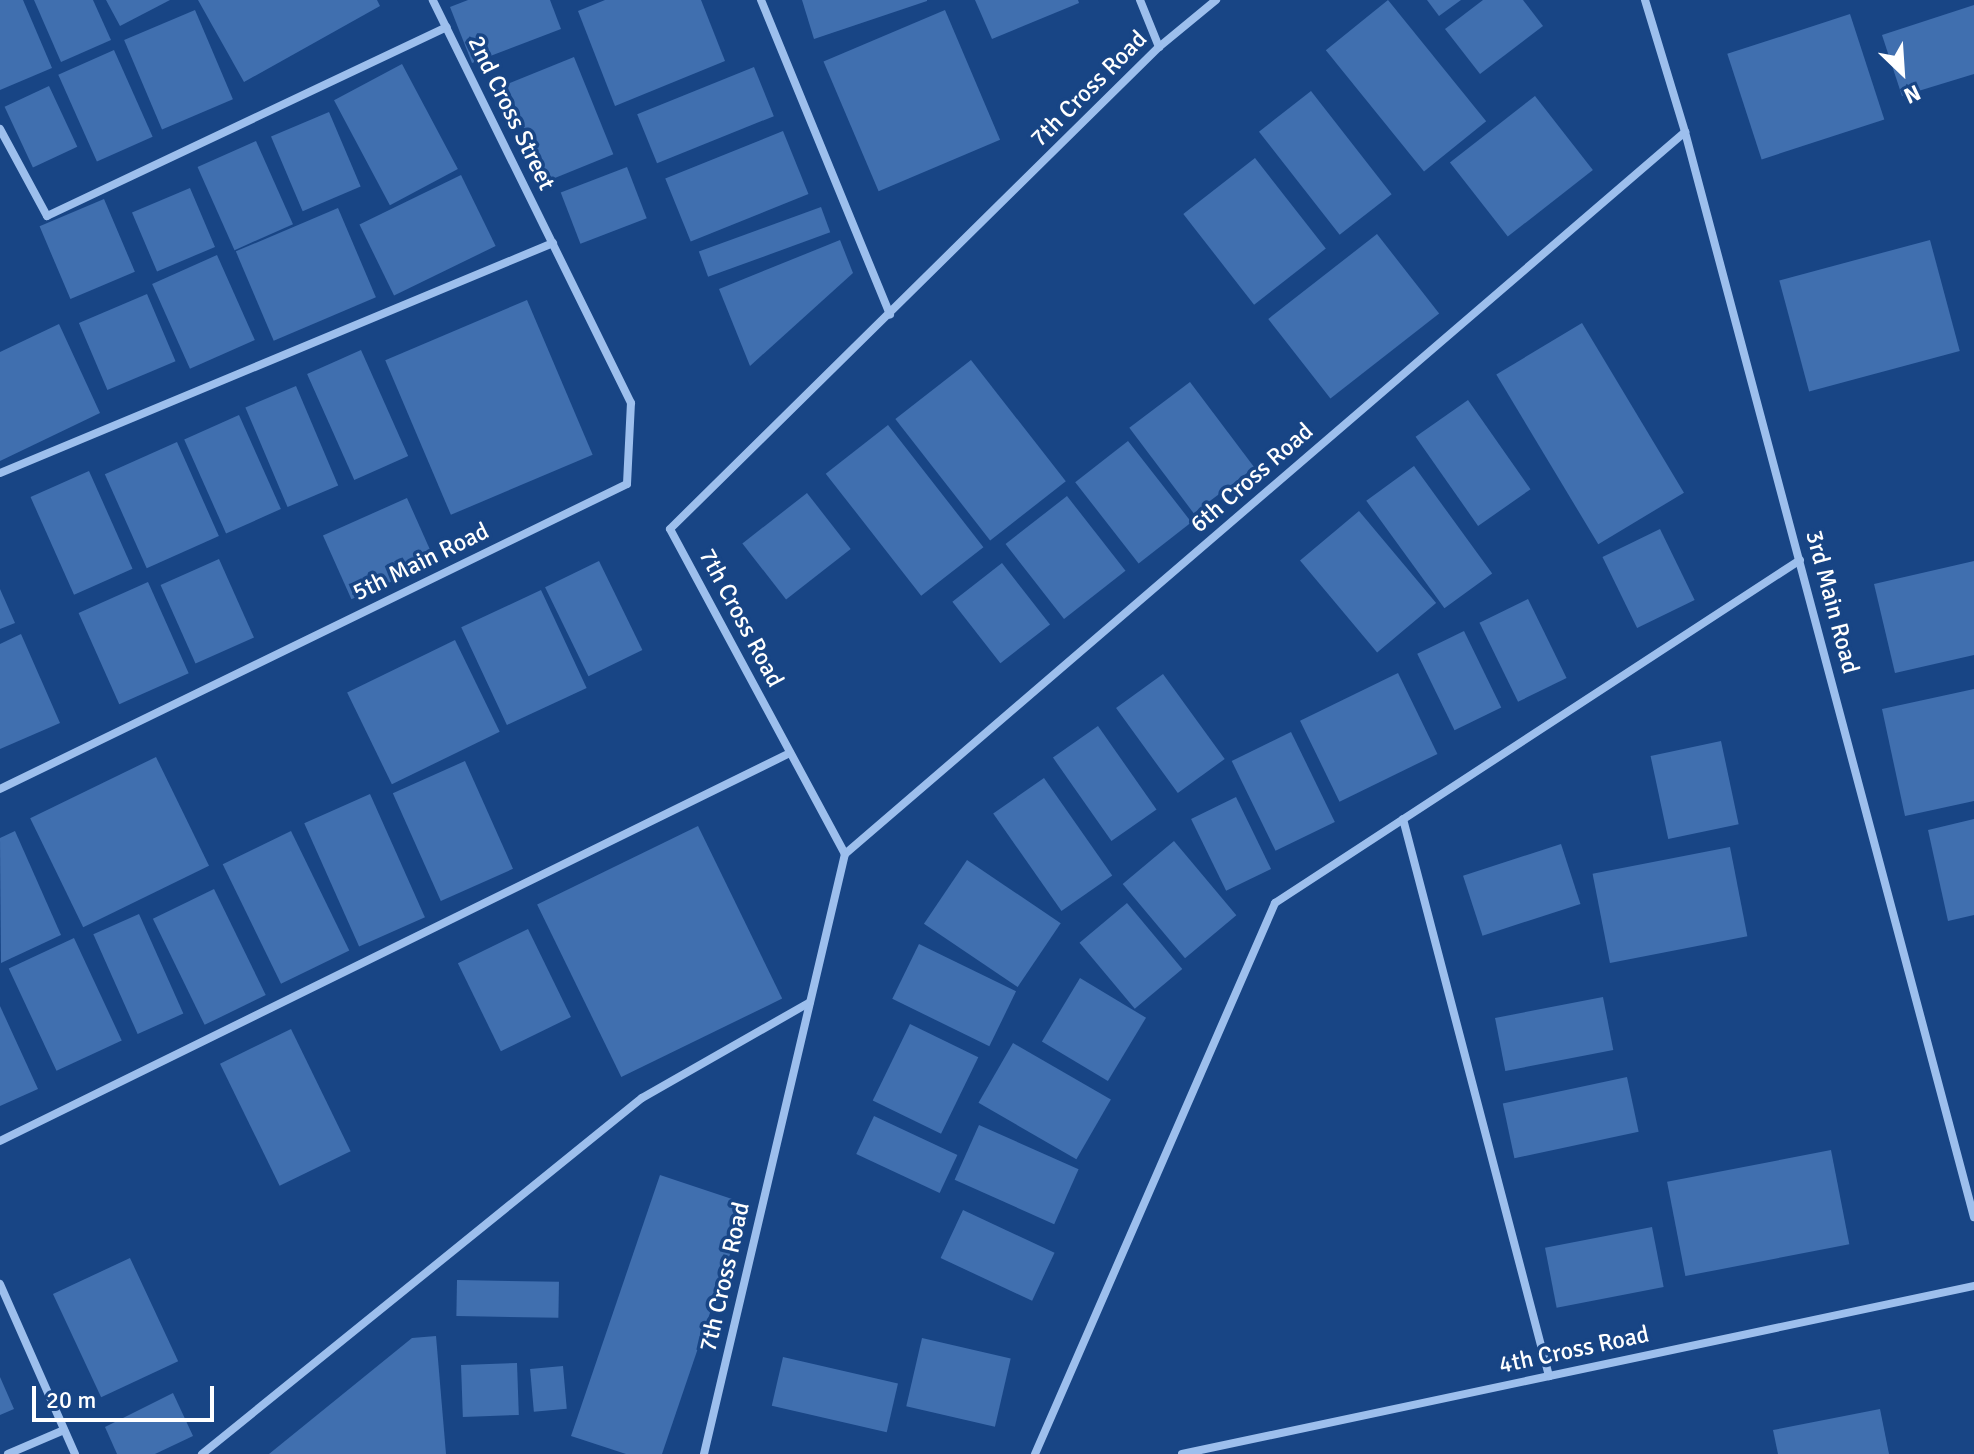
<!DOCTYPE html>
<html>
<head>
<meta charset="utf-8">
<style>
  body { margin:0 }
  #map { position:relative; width:1974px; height:1454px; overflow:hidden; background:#184585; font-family:Signika,sans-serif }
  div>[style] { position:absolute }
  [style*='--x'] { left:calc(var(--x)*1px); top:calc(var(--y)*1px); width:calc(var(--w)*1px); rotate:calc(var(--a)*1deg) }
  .building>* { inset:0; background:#406faf; transform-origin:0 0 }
  .minor>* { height:8px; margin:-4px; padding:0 4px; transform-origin:4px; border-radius:4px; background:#9dbfed }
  span { translate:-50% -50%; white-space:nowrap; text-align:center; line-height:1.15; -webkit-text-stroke:7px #184585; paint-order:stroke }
  .street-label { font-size:24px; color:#fff }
  .north { position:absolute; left:1862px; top:32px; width:80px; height:80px; -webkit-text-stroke:6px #184585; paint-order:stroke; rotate:155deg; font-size:22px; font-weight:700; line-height:32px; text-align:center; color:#fff }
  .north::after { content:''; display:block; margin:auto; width:28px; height:36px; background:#fff; clip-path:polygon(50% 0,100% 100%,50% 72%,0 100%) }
  .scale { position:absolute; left:32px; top:1386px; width:182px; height:36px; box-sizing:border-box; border:4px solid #fff; border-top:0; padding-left:10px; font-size:24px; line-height:28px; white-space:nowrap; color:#fff; -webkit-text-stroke:6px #184585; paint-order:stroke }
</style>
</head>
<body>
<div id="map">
  <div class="building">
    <i style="clip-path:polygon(0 0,23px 0,52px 68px,0 90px)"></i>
    <i style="clip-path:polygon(34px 0,93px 0,111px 40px,61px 62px)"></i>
    <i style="clip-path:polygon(106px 0,170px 0,120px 26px)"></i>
    <i style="clip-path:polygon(198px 0,377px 0,380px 6px,244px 82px)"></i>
    <i style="clip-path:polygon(468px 0,550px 0,561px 29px,472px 63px,450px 7px)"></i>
    <i style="clip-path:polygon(605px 0,701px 0,725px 61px,615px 106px,578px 11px)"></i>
    <i style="clip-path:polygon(802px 0,927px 0,927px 1px,814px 39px)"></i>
    <i style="clip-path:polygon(975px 0,1078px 0,1079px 3px,992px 39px)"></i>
    <i style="left:1388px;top:0;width:156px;height:80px;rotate:51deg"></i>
    <i style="clip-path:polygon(1427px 0,1461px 0,1439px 16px)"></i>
    <i style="clip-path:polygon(1483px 0,1523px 0,1543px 26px,1480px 74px,1445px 29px)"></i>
    <i style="clip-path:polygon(1974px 5px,1974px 74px,1902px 96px,1882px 35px)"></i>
    <i style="left:195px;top:10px;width:97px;height:77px;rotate:67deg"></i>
    <i style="left:945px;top:10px;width:141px;height:132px;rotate:67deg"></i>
    <i style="left:1850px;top:14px;width:111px;height:129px;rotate:72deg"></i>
    <i style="left:114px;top:50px;width:95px;height:61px;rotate:66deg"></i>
    <i style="left:574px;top:57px;width:105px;height:73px;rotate:68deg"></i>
    <i style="left:402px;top:64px;width:119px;height:77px;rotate:62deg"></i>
    <i style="left:754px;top:67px;width:53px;height:126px;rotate:68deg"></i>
    <i style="left:49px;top:86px;width:67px;height:49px;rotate:65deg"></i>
    <i style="left:1311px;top:91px;width:131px;height:66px;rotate:52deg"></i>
    <i style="left:1535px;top:96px;width:94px;height:108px;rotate:52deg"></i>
    <i style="left:329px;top:112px;width:81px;height:63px;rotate:67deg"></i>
    <i style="left:783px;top:131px;width:68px;height:127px;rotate:68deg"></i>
    <i style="left:256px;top:141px;width:91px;height:64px;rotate:66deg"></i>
    <i style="left:1255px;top:158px;width:115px;height:91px;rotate:52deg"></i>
    <i style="left:627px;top:167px;width:55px;height:71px;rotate:69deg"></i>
    <i style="left:461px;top:175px;width:79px;height:113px;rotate:64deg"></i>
    <i style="left:190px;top:188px;width:64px;height:63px;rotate:67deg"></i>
    <i style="left:104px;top:199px;width:79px;height:70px;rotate:67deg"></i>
    <i style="left:821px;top:207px;width:27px;height:130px;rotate:70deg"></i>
    <i style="left:338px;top:208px;width:97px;height:111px;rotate:67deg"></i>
    <i style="left:1377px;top:234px;width:101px;height:138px;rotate:52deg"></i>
    <i style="clip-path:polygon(840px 240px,853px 273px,750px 366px,719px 289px)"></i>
    <i style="left:1930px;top:240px;width:115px;height:156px;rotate:75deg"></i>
    <i style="left:217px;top:255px;width:93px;height:71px;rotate:66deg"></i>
    <i style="left:147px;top:294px;width:73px;height:74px;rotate:67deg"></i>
    <i style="left:527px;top:300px;width:168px;height:154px;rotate:67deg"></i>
    <i style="left:1582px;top:323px;width:198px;height:100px;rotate:59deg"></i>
    <i style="clip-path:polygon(59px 324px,100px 413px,0 461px,0 352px)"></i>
    <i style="left:361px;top:350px;width:116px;height:59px;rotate:66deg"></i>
    <i style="left:971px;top:360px;width:154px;height:96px;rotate:52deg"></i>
    <i style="left:1190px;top:382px;width:107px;height:76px;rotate:53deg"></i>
    <i style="left:296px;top:386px;width:108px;height:55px;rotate:67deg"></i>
    <i style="left:1468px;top:400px;width:109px;height:64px;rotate:55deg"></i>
    <i style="left:239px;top:415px;width:103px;height:60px;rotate:66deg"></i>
    <i style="left:888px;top:425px;width:155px;height:79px;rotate:52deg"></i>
    <i style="left:1128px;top:441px;width:103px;height:67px;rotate:52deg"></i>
    <i style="left:177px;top:442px;width:103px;height:79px;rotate:66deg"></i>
    <i style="left:1414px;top:466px;width:133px;height:59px;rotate:54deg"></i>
    <i style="left:89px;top:471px;width:107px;height:64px;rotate:66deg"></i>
    <i style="left:807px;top:493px;width:71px;height:82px;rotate:52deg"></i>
    <i style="left:1067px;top:496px;width:95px;height:78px;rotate:52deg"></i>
    <i style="left:407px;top:498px;width:70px;height:92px;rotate:66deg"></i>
    <i style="left:1359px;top:511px;width:120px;height:77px;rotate:50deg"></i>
    <i style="left:1660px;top:529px;width:79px;height:64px;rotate:64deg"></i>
    <i style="left:219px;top:559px;width:86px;height:64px;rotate:66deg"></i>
    <i style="left:599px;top:561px;width:99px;height:60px;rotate:64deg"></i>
    <i style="clip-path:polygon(1974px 561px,1974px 655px,1895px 673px,1874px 584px)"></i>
    <i style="left:1002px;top:563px;width:78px;height:63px;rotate:52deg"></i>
    <i style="left:148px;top:582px;width:100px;height:76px;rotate:66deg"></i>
    <i style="clip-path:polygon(0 589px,15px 623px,0 629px)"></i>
    <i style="left:541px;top:590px;width:108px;height:88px;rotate:65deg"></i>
    <i style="left:1528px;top:599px;width:88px;height:54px;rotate:64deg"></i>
    <i style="left:1464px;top:631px;width:85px;height:52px;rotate:64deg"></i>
    <i style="clip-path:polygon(21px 634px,60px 723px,0 749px,0 644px)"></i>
    <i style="left:455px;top:640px;width:102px;height:120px;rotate:64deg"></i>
    <i style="left:1398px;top:673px;width:90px;height:109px;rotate:64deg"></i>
    <i style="left:1163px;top:674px;width:105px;height:58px;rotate:54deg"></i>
    <i style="clip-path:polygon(1974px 689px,1974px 801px,1905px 816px,1882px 709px)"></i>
    <i style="left:1098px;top:726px;width:102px;height:55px;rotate:55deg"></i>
    <i style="left:1291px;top:732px;width:100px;height:66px;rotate:64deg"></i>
    <i style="left:1721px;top:741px;width:85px;height:72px;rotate:78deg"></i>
    <i style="left:156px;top:757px;width:121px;height:140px;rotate:64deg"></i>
    <i style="left:465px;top:761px;width:118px;height:79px;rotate:66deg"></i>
    <i style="left:1044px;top:778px;width:119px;height:62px;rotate:55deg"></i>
    <i style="left:370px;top:794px;width:135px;height:72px;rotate:66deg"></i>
    <i style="left:1236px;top:797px;width:80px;height:50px;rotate:64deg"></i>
    <i style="clip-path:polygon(1974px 819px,1974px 915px,1948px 921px,1928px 830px)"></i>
    <i style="left:698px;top:826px;width:192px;height:179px;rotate:64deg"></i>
    <i style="clip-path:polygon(15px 831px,61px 935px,1px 963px,0 838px)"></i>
    <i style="left:291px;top:831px;width:133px;height:76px;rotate:64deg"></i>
    <i style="left:1174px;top:841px;width:97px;height:67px;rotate:50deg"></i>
    <i style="left:1561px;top:844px;width:63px;height:103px;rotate:72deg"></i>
    <i style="left:1730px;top:847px;width:91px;height:140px;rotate:79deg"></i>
    <i style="left:967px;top:860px;width:113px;height:77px;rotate:34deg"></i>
    <i style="left:214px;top:889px;width:118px;height:68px;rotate:64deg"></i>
    <i style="left:1127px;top:903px;width:86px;height:62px;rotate:50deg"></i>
    <i style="left:139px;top:914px;width:109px;height:50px;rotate:66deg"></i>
    <i style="left:528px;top:929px;width:98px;height:78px;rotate:64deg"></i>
    <i style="left:74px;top:938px;width:113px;height:72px;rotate:65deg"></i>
    <i style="left:919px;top:944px;width:108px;height:61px;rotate:26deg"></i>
    <i style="left:1080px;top:978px;width:77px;height:74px;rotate:31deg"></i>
    <i style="left:1603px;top:997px;width:54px;height:110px;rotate:79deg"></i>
    <i style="clip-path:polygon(0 1006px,38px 1089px,0 1106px)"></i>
    <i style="left:910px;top:1024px;width:76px;height:85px;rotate:26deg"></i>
    <i style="left:291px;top:1029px;width:136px;height:79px;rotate:64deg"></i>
    <i style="left:1013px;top:1043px;width:113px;height:69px;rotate:30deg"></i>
    <i style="left:1627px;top:1077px;width:56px;height:127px;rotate:78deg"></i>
    <i style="left:874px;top:1116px;width:92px;height:42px;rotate:25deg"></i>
    <i style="left:979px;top:1125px;width:109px;height:60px;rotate:24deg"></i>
    <i style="left:1831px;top:1150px;width:96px;height:167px;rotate:79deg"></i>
    <i style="clip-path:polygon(660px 1175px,747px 1204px,662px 1454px,626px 1454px,571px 1436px)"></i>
    <i style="left:963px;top:1210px;width:101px;height:53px;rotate:25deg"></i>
    <i style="left:1652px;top:1227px;width:61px;height:109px;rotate:79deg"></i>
    <i style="left:130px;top:1258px;width:114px;height:85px;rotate:65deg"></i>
    <i style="left:457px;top:1280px;width:102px;height:36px;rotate:1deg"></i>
    <i style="clip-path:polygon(436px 1336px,446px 1454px,269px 1454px,412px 1338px)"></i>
    <i style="left:922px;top:1338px;width:91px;height:70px;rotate:13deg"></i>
    <i style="left:783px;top:1357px;width:118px;height:50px;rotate:13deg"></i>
    <i style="left:517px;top:1363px;width:52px;height:56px;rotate:88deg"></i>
    <i style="left:563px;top:1366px;width:43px;height:33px;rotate:85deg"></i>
    <i style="clip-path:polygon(0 1377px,14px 1409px,0 1415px)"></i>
    <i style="clip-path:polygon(173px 1393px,193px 1436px,155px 1454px,117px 1454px,105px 1427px)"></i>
    <i style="clip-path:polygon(1880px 1409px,1889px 1454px,1778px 1454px,1773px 1430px)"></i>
  </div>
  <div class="minor">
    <i style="--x:761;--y:0;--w:340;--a:67.7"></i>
    <i style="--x:1140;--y:0;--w:51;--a:68"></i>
    <i style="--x:1645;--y:0;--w:138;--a:73.1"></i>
    <i style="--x:1685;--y:132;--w:1123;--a:75.09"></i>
    <i style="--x:0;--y:129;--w:99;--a:61.6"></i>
    <i style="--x:47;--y:216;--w:442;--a:-25.3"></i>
    <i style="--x:0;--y:473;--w:599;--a:-22.58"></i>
    <i style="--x:0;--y:789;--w:697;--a:-25.94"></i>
    <i style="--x:627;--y:484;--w:81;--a:-87.2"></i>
    <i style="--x:631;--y:403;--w:449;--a:-116.2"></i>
    <i style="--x:1403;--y:819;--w:576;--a:75.31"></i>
    <i style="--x:845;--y:854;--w:1108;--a:-40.68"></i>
    <i style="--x:0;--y:1141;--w:880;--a:-26.16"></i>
    <i style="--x:0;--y:1284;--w:186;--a:66.2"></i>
    <i style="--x:8;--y:1454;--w:61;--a:-23.2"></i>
    <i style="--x:202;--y:1454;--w:566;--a:-38.98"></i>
    <i style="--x:642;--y:1098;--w:193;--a:-29.7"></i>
    <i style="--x:704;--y:1454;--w:616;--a:-76.78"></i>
    <i style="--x:845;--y:854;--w:369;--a:-118.3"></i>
    <i style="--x:670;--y:529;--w:687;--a:-44.59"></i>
    <i style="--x:1159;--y:47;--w:74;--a:-39.5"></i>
    <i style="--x:1035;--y:1454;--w:601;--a:-66.46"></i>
    <i style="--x:1275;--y:903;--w:627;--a:-33.16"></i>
    <i style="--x:1182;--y:1454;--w:810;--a:-11.98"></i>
  </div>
  <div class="street-label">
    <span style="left:1089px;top:89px;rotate:-45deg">7th Cross Road</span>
    <span style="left:511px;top:113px;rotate:64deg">2nd Cross Street</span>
    <span style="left:1252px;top:478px;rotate:-41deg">6th Cross Road</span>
    <span style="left:421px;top:562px;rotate:-26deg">5th Main Road</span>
    <span style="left:1832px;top:602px;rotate:75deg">3rd Main Road</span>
    <span style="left:741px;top:618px;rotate:62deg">7th Cross Road</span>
    <span style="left:725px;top:1277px;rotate:-77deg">7th Cross Road</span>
    <span style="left:1574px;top:1350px;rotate:-12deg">4th Cross Road</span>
  </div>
  <div class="north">N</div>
  <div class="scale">20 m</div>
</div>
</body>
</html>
